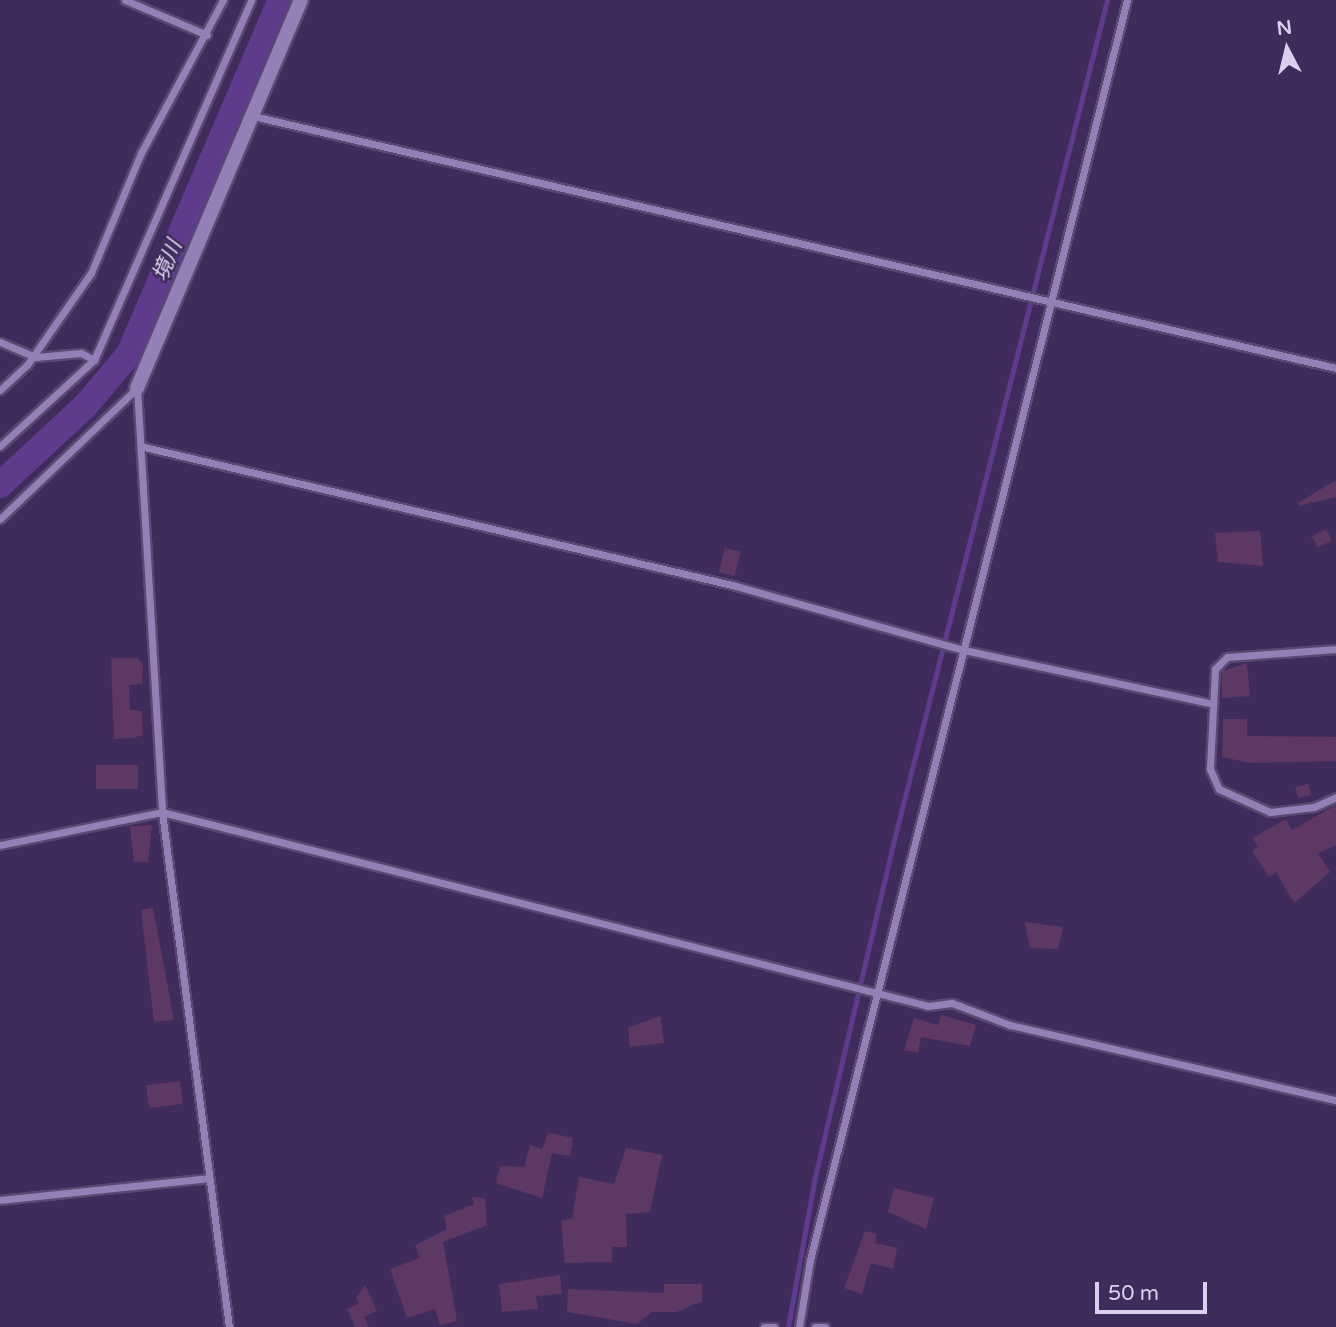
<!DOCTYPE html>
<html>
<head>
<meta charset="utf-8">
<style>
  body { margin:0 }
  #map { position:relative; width:1336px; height:1327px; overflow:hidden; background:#402c5c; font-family:"Varela Round","Noto Sans JP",sans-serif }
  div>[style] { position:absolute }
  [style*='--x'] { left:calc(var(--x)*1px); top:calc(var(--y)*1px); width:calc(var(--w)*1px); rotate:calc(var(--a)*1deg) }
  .stream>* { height:4.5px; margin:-2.25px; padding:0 2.25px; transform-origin:2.25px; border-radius:2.25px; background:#5e3b8c }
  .river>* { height:26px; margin:-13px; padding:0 13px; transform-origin:13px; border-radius:13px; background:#5e3b8c }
  .building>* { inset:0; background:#5c3863; transform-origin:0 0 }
  .roads { filter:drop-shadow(2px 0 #594871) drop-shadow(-2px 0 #594871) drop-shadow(0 2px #594871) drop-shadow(0 -2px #594871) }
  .street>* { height:7px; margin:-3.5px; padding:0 3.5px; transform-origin:3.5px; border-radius:3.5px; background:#9480b6 }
  .secondary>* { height:14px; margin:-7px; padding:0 7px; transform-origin:7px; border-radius:7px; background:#9480b6 }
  span { translate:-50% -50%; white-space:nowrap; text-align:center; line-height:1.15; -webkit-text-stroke:5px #402c5c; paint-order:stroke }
  .water-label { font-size:21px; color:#e2daf1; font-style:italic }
  .north { position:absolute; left:1252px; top:14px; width:70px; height:70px; -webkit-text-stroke:5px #402c5c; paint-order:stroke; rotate:353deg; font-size:19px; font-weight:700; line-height:28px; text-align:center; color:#dad0ee }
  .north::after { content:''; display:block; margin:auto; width:24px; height:32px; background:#dad0ee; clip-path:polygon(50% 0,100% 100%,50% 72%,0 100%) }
  .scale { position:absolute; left:1095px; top:1282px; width:112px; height:32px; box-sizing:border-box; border:4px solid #dad0ee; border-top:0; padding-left:9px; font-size:21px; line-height:24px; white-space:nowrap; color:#dad0ee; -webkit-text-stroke:5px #402c5c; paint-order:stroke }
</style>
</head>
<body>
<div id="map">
  <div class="stream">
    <i style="--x:788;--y:1327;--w:152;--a:-79.8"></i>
    <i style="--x:815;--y:1177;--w:334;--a:-76.8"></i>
    <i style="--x:891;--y:852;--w:879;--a:-75.77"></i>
  </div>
  <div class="river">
    <i style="--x:0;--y:485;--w:117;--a:-42.9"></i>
    <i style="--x:86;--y:405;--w:67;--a:-49.9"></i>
    <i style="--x:129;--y:354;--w:385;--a:-66.8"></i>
  </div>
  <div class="building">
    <i style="clip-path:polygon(1336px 480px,1336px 497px,1299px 506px,1298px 503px)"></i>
    <i style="left:1326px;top:529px;width:13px;height:16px;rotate:63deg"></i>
    <i style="clip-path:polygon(1260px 531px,1263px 566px,1218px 562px,1215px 533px)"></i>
    <i style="left:725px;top:548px;width:16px;height:25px;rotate:14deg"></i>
    <i style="clip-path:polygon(111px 658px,138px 658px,143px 665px,142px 684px,129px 685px,130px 710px,142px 711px,143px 735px,133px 738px,114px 739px)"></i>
    <i style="clip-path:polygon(1247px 663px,1250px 696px,1222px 698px,1222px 671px)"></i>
    <i style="clip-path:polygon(1223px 719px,1247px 719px,1247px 736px,1336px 737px,1336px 761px,1251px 763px,1222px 757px)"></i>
    <i style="left:96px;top:765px;width:42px;height:24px"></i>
    <i style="left:1308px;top:784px;width:11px;height:13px;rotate:75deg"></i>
    <i style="clip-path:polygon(1336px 805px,1336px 845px,1318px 853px,1330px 872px,1294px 903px,1276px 872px,1269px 877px,1252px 851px,1258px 847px,1252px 838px,1286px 819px,1292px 830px)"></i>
    <i style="clip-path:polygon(152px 825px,148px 862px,134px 862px,130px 826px)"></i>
    <i style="clip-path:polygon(153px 908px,174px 1020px,154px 1022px,141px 910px)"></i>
    <i style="clip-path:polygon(1025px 922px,1063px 927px,1058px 949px,1030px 948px)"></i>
    <i style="clip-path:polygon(941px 1015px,976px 1025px,970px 1046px,921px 1037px,918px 1053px,904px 1050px,914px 1018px,938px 1025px)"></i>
    <i style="clip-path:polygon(660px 1016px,664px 1043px,630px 1047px,628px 1028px)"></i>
    <i style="left:180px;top:1081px;width:23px;height:34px;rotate:83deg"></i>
    <i style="clip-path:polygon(548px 1133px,573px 1138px,570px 1156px,552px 1153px,542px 1198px,496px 1183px,500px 1166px,524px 1167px,530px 1145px,542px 1149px)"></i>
    <i style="clip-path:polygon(626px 1148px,662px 1155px,650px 1212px,626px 1214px,627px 1247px,612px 1247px,612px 1262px,565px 1263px,561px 1220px,572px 1219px,579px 1177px,614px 1184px)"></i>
    <i style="clip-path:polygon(894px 1188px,934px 1198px,926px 1229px,888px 1212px)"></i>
    <i style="clip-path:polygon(472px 1197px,485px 1198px,487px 1225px,443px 1242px,457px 1321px,440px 1325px,435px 1309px,407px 1318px,390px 1269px,420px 1258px,415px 1245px,447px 1229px,444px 1216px,474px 1204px)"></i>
    <i style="clip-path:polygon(865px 1231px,877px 1234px,875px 1243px,897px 1248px,893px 1269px,871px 1263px,862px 1294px,844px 1288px)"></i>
    <i style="clip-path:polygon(560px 1275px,562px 1294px,536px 1296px,538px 1309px,502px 1312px,499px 1284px)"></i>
    <i style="clip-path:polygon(664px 1284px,702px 1284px,702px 1301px,677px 1312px,652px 1312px,637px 1324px,567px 1312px,568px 1289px,664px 1293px)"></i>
    <i style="clip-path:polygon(365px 1285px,377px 1311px,364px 1317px,369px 1327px,355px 1327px,347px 1309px,359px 1304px,356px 1298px)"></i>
  </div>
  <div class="roads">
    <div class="street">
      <i style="--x:125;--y:0;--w:89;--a:23.1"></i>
      <i style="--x:253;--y:116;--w:1112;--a:13.1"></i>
      <i style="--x:0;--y:342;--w:39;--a:23"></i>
      <i style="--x:36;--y:357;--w:45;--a:-5.1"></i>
      <i style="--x:81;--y:353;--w:15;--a:28"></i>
      <i style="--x:137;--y:388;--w:425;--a:86.6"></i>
      <i style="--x:162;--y:812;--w:519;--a:82.59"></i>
      <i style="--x:0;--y:390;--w:37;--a:-43"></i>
      <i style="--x:27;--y:365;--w:112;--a:-55.2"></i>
      <i style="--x:91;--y:273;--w:130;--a:-67.4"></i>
      <i style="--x:141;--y:153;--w:174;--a:-61.8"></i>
      <i style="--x:0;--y:446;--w:127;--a:-42.5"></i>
      <i style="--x:94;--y:360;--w:393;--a:-66.4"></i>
      <i style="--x:144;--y:447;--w:608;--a:13.21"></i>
      <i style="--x:736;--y:586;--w:237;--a:15.7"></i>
      <i style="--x:964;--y:650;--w:255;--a:12.2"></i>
      <i style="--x:0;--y:519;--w:190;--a:-43.7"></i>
      <i style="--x:1336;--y:649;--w:109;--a:175.8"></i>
      <i style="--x:1227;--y:657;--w:17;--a:135"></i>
      <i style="--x:1215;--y:669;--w:100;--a:92.9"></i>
      <i style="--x:1210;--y:769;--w:22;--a:66"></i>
      <i style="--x:1219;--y:789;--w:56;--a:24.3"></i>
      <i style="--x:1270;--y:812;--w:44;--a:-6.5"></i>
      <i style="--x:1314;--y:807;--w:24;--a:-24"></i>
      <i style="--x:0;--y:845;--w:165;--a:-11.5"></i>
      <i style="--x:162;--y:812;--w:790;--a:14.21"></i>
      <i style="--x:928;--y:1006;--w:24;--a:-7"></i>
      <i style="--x:952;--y:1003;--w:62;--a:20.8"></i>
      <i style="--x:1010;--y:1025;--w:335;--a:13"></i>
      <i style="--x:0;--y:1200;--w:210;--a:-6"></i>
      <i style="--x:764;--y:1327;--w:10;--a:0"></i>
      <i style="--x:799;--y:1327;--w:68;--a:-80.7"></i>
      <i style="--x:810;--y:1260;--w:1299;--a:-75.88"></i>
      <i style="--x:815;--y:1327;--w:10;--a:0"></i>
    </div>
    <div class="secondary">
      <i style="--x:137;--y:388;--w:421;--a:-67.1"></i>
    </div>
  </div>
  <div class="water-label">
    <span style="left:168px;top:261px;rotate:-67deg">境川</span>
  </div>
  <div class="north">N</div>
  <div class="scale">50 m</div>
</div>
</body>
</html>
